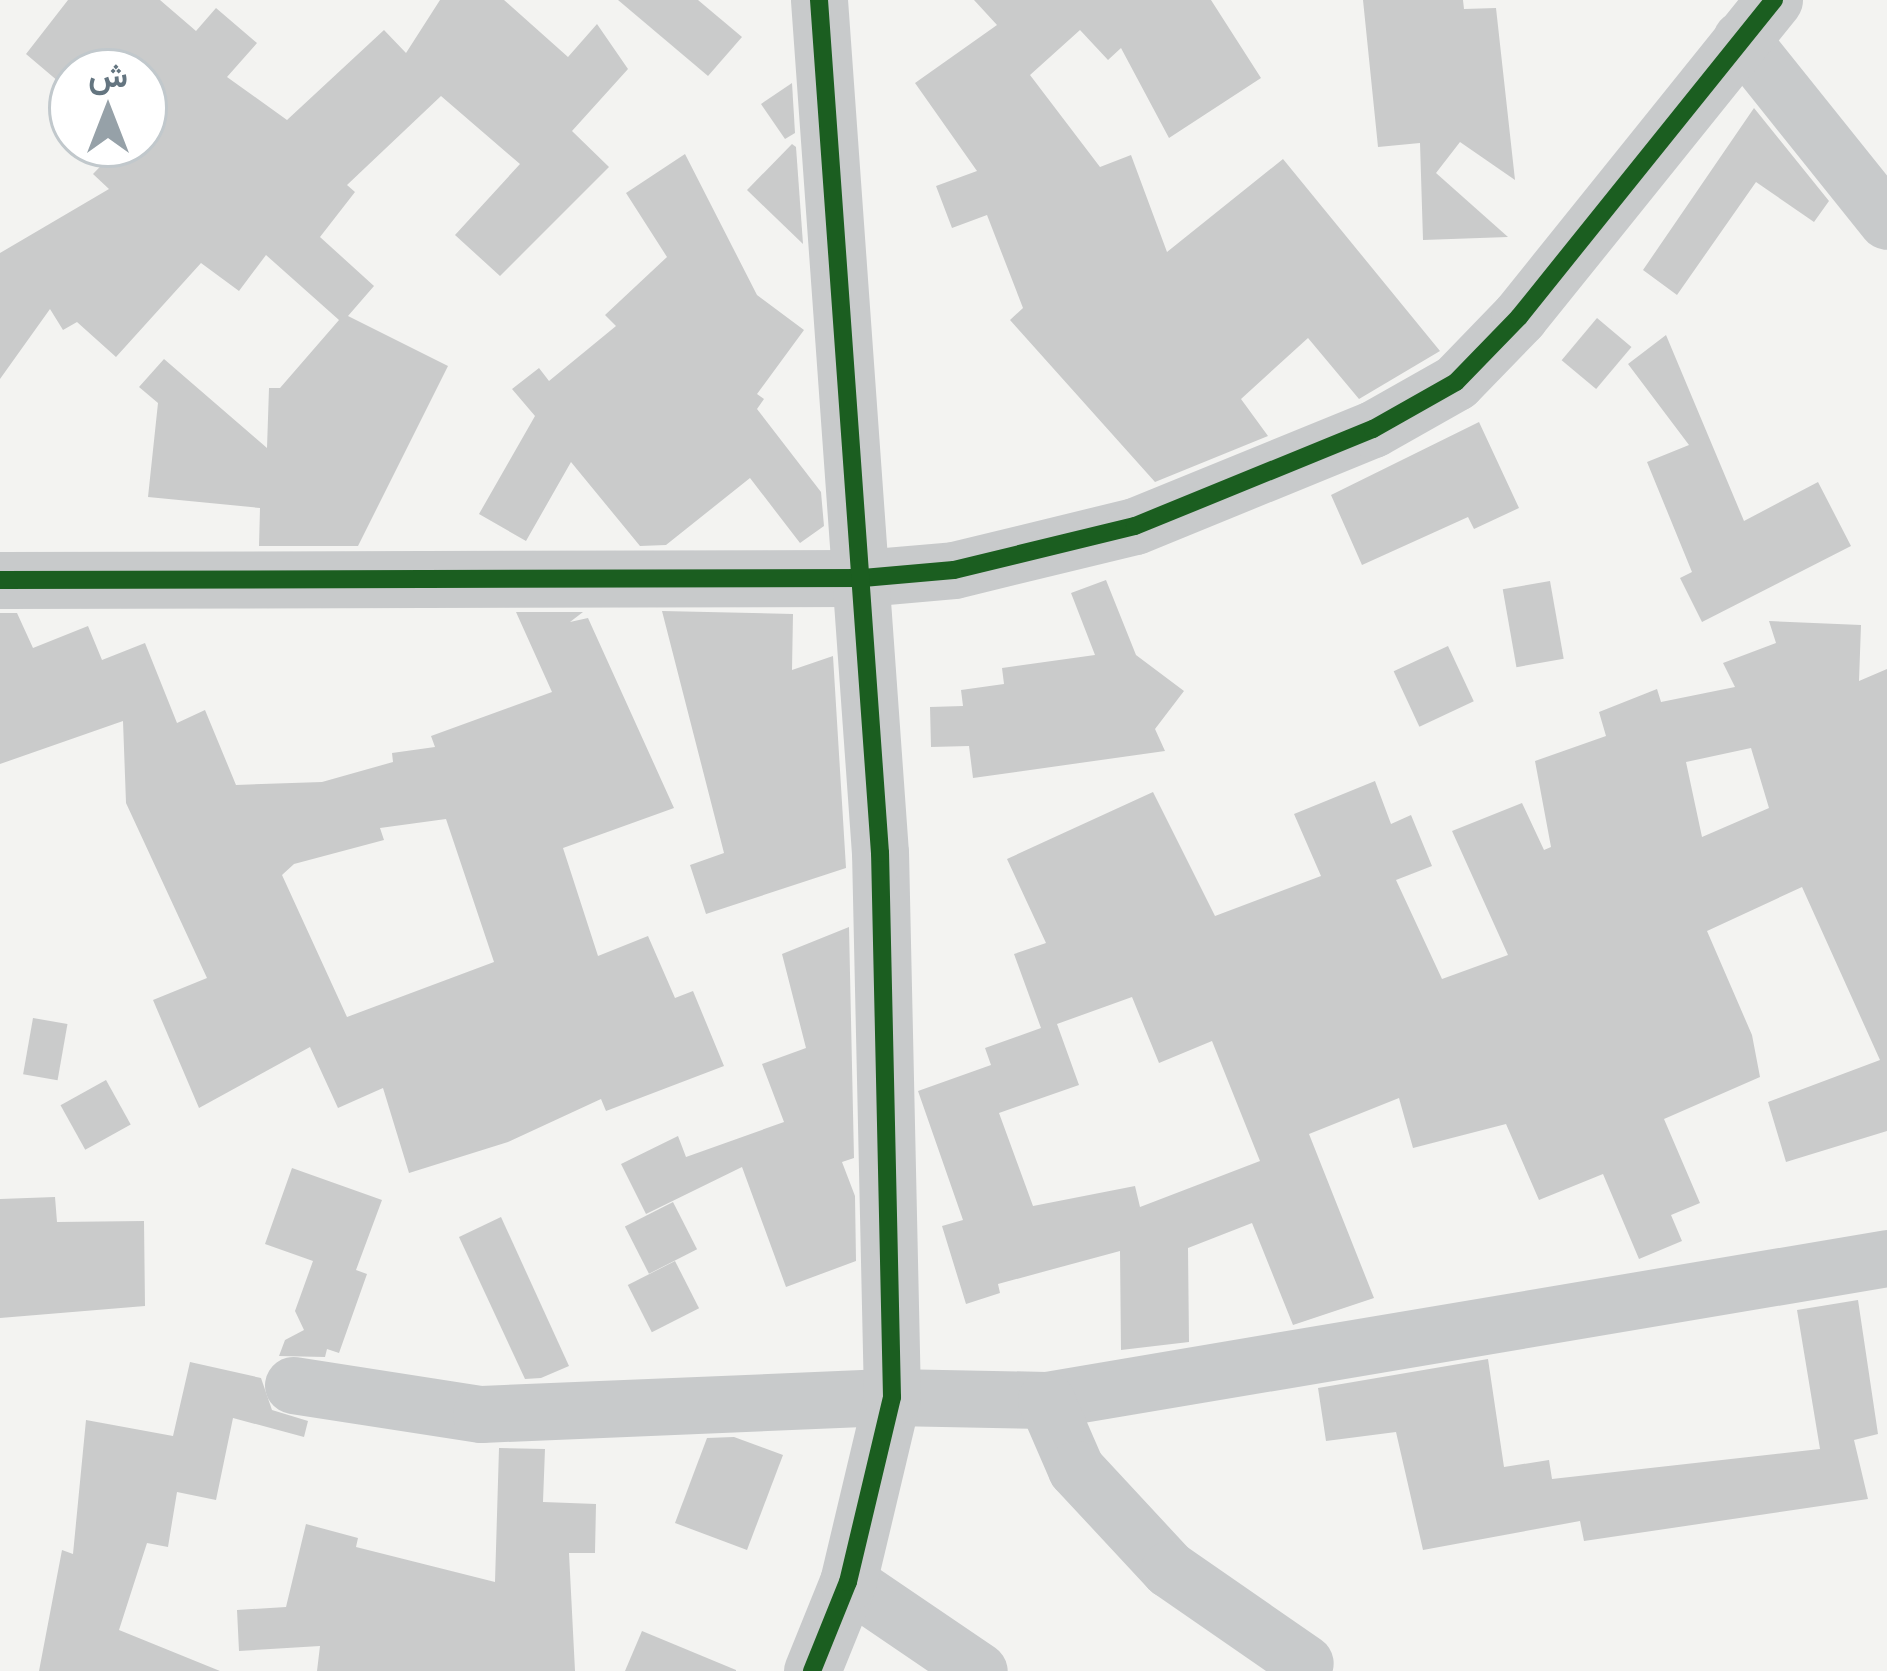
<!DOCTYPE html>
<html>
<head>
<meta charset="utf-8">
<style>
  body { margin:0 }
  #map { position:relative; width:1887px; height:1671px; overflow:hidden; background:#f3f3f1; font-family:"IBM Plex Sans",Vazirmatn,sans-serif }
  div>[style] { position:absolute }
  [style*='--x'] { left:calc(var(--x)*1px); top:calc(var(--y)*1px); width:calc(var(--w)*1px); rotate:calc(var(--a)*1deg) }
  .building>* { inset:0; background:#cacbcb; transform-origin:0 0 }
  .minor>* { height:57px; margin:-28.5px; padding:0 28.5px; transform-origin:28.5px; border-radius:28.5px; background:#c8cacb }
  .cycleway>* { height:18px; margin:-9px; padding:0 9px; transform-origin:9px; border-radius:9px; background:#1b5e20 }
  span { translate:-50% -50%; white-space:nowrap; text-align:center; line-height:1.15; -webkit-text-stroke:12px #fff; paint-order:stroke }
  .north { position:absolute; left:48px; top:48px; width:120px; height:120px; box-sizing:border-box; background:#fff; border:3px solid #c1c8cc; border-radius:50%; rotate:0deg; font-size:33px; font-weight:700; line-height:48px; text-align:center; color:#647580 }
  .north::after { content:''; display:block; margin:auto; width:42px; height:54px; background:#96a1a8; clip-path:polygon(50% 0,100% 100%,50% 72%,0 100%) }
</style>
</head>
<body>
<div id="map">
  <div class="building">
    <i style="clip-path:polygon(68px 0,160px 0,196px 31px,216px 8px,257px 43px,227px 77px,287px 120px,384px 30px,406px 53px,440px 0,504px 0,568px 57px,597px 24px,628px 69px,572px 131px,609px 167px,500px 276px,455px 235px,520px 164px,441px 96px,347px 185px,355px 192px,320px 237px,374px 286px,348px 316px,448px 366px,358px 546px,259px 546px,260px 508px,148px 497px,158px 403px,139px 387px,164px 359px,267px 448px,269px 388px,280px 388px,339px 320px,266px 255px,239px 291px,201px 263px,116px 357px,77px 322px,63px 330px,50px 309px,0 379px,0 253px,109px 189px,93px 174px,122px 144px,144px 144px,144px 72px,72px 72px,72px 93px,26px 54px)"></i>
    <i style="clip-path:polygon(618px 0,698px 0,742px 37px,708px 76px)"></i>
    <i style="clip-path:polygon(974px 0,1211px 0,1261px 78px,1169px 138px,1121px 48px,1108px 60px,1080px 30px,1030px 75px,1100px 167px,1131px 155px,1167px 252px,1283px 159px,1440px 351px,1359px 399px,1308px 338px,1241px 399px,1268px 436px,1155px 482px,1010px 320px,1023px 308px,987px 215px,952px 228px,936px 186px,977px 171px,915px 83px,997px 25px)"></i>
    <i style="clip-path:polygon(1363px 0,1463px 0,1464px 9px,1496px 8px,1515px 180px,1460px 142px,1436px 173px,1508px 237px,1423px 240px,1420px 143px,1378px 147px)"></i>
    <i style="clip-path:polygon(792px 83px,795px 133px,785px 139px,761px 104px)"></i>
    <i style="clip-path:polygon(1754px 108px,1829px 201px,1814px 222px,1756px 182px,1677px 295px,1643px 270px)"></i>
    <i style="clip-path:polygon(792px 144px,796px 147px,803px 244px,747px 190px)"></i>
    <i style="clip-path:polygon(685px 154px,757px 295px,804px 330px,757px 394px,764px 399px,757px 409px,821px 492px,824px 526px,800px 543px,750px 478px,666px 545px,640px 546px,571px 462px,526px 541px,479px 514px,535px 416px,512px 389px,539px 368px,549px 381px,616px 326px,605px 315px,667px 257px,626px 193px)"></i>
    <i style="left:1597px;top:318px;width:45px;height:55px;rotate:40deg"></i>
    <i style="clip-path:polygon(1666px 335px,1744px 521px,1818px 482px,1851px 546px,1702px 622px,1680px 578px,1692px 572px,1647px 462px,1689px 445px,1628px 364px)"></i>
    <i style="clip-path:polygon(1479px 422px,1519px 508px,1474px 529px,1468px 517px,1362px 565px,1331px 495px)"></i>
    <i style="clip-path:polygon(1106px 580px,1136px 655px,1184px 691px,1155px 729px,1165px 751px,973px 778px,969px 746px,931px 747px,930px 707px,963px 706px,961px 690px,1004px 684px,1002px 668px,1095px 655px,1071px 593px)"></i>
    <i style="left:1550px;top:581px;width:79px;height:48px;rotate:80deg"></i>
    <i style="clip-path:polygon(662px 611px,793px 614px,792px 670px,833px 656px,846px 868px,706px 914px,690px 865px,724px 853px)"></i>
    <i style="clip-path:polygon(evenodd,516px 612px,583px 612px,570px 622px,588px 618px,674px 808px,563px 848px,598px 956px,648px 936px,675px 998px,693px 991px,724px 1066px,606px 1111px,601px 1099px,508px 1142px,409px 1173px,383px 1088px,338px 1108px,310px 1047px,199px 1108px,153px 1000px,207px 978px,126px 803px,123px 721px,0 764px,0 613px,17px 613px,33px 648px,88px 626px,102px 660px,145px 643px,177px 723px,205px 710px,236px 785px,322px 782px,393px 762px,392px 753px,435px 747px,431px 736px,552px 692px,516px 612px,446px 819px,494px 962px,347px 1017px,282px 875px,294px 864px,384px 840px,380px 828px,446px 819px)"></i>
    <i style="clip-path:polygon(evenodd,1769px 621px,1861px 625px,1859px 681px,1887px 669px,1887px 1131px,1786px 1162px,1768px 1102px,1880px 1060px,1802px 887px,1707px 931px,1752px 1035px,1760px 1077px,1664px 1119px,1700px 1203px,1671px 1215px,1682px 1241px,1639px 1259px,1603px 1174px,1539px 1200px,1506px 1124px,1413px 1148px,1399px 1098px,1309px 1134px,1374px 1298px,1293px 1325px,1252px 1223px,1188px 1248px,1189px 1342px,1121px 1350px,1120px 1251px,998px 1284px,1000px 1293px,966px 1304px,942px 1226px,963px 1220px,918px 1091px,991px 1065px,985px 1048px,1041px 1028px,1014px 954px,1046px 943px,1007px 859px,1153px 792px,1215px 916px,1321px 876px,1294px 814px,1375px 781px,1391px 824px,1411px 815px,1432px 866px,1396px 880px,1442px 979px,1508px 955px,1452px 831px,1522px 803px,1544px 850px,1551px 847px,1535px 761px,1606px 736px,1599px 712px,1657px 689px,1661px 702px,1735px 687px,1723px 663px,1776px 643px,1769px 621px,1751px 748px,1769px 808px,1702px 837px,1686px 762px,1751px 748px,1769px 621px,1132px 997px,1159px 1063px,1212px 1041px,1260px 1161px,1140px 1207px,1135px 1186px,1033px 1206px,999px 1113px,1079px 1085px,1057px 1024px,1132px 997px)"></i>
    <i style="left:1448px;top:646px;width:61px;height:60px;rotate:65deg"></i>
    <i style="clip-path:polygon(849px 927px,854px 1158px,842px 1162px,855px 1196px,856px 1261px,786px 1287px,742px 1167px,646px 1214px,621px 1164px,678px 1136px,686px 1157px,784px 1122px,762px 1064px,806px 1048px,782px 954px)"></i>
    <i style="left:33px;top:1018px;width:35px;height:57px;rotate:10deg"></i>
    <i style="left:106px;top:1080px;width:51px;height:52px;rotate:61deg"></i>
    <i style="clip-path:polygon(292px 1168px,382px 1200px,356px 1270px,367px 1274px,339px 1353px,327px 1349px,325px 1357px,279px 1356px,285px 1340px,304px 1330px,295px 1311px,313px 1261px,265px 1244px)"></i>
    <i style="clip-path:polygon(55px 1197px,57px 1222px,144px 1221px,145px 1306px,0 1318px,0 1199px)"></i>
    <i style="left:673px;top:1202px;width:53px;height:54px;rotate:63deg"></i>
    <i style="clip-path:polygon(501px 1217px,569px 1366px,541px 1378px,525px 1379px,459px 1237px)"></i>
    <i style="left:675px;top:1261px;width:53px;height:53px;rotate:63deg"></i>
    <i style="clip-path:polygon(1858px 1300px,1878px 1434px,1854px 1440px,1868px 1499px,1584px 1541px,1580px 1521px,1423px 1550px,1396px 1432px,1326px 1441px,1318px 1388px,1488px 1359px,1504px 1467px,1549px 1460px,1552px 1479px,1820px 1449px,1797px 1310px)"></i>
    <i style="clip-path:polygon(190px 1362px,261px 1378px,272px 1410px,308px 1421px,304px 1437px,233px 1418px,216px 1500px,177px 1492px,168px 1547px,147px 1543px,119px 1630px,220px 1671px,39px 1671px,62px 1550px,73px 1554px,86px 1420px,173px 1436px)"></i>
    <i style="clip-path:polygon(734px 1437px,783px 1455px,747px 1550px,675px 1523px,707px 1438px)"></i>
    <i style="clip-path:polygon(499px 1448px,545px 1449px,543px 1502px,596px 1504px,595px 1553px,569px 1553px,575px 1671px,317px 1671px,320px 1646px,239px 1651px,237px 1610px,286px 1607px,306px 1524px,358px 1538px,356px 1547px,495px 1582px)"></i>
    <i style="clip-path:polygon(642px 1631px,736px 1670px,736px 1671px,625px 1671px)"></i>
  </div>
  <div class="minor">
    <i style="--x:1741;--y:39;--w:233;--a:51.3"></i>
    <i style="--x:0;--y:580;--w:863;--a:-0.13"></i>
    <i style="--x:863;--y:578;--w:91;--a:-5"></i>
    <i style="--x:954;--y:570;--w:186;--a:-13.7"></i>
    <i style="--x:1135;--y:526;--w:257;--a:-22.2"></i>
    <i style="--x:1373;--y:429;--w:95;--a:-29.5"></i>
    <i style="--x:1456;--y:382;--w:91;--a:-45.9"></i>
    <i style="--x:1519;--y:317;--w:407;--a:-51.2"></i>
    <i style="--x:293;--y:1385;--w:190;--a:8.8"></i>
    <i style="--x:481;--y:1414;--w:411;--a:-2.4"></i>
    <i style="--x:892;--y:1397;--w:154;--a:1.1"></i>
    <i style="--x:1046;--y:1400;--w:853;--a:-9.58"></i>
    <i style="--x:1046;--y:1400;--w:75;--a:66.5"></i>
    <i style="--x:1076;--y:1469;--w:137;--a:47.1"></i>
    <i style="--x:1169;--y:1569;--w:165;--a:34.7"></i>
    <i style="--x:848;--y:1582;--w:158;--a:34.2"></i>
    <i style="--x:812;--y:1671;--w:96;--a:-68"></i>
    <i style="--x:848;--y:1582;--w:190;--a:-76.6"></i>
    <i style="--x:892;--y:1397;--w:544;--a:-91.26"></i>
    <i style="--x:880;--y:853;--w:855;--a:-94.09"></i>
  </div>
  <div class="cycleway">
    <i style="--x:0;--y:580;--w:863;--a:-0.13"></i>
    <i style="--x:863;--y:578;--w:91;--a:-5"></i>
    <i style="--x:954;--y:570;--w:186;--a:-13.7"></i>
    <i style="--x:1135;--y:526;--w:257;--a:-22.2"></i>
    <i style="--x:1373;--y:429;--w:95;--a:-29.5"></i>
    <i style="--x:1456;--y:382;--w:91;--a:-45.9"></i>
    <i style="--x:1519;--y:317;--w:407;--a:-51.2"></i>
    <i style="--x:812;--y:1671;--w:96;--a:-68"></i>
    <i style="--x:848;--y:1582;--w:190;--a:-76.6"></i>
    <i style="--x:892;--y:1397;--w:544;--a:-91.26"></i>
    <i style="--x:880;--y:853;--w:855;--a:-94.09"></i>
  </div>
  <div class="north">ش</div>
</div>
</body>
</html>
